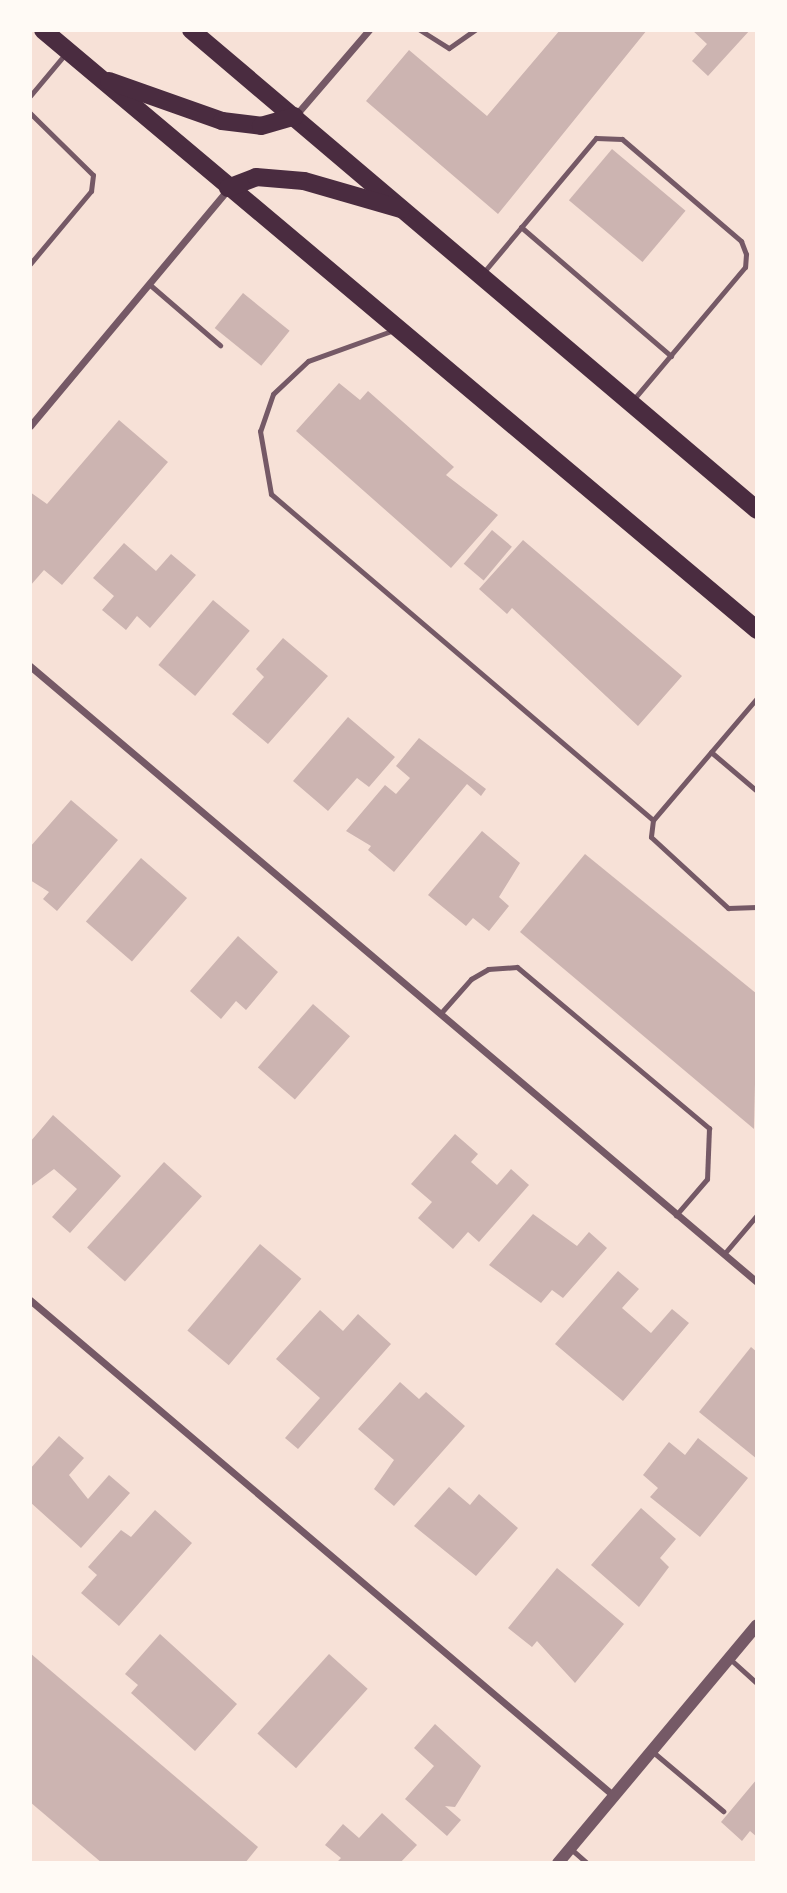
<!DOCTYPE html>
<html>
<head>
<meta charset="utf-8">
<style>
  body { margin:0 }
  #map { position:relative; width:787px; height:1893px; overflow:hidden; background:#f7e1d7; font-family:Manrope,sans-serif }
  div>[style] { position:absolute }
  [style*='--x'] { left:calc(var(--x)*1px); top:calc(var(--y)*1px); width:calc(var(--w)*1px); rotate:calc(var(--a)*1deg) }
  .building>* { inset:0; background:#ccb4b1; transform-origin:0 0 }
  .service>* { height:5px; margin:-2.5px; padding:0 2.5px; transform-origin:2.5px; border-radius:2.5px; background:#755966 }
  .minor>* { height:7px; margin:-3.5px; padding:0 3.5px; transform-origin:3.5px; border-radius:3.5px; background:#755966 }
  .tertiary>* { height:12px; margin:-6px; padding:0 6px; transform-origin:6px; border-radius:6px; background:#755966 }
  .primary>* { height:18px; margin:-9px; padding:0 9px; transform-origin:9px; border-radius:9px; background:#4a2c40 }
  span { translate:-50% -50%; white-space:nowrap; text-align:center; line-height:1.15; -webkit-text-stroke:7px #fffaf5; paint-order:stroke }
  .frame { position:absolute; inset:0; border:32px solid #fffaf5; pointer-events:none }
</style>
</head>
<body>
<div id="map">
  <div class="building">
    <i style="clip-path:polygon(560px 30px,647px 30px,498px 214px,366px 101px,409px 50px,487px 116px)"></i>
    <i style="clip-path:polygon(692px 30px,750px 30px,708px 76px,692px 61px,707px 44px)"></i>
    <i style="left:612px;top:149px;width:96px;height:67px;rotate:40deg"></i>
    <i style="left:243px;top:293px;width:60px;height:45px;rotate:39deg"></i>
    <i style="clip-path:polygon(339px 383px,360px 400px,368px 391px,454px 467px,446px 475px,498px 515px,451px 568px,296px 431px)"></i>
    <i style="clip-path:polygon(119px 420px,168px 462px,62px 585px,44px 570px,30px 586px,30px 492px,47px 504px)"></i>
    <i style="left:492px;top:530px;width:26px;height:44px;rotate:40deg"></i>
    <i style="clip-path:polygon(523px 540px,682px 676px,638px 726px,512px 608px,507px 614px,479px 589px)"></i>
    <i style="clip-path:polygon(124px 543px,156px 571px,171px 554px,196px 575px,150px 628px,137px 616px,126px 630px,102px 610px,114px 596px,93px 578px)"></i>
    <i style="left:213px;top:600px;width:48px;height:85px;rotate:40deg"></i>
    <i style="clip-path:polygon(283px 638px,328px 676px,268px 744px,232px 714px,264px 677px,256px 669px)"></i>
    <i style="clip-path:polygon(348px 717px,395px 757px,369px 787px,357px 778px,328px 811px,293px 781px)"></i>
    <i style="clip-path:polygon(419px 738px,486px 789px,481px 796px,467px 784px,394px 872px,368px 850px,371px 846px,346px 831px,385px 785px,396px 794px,410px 778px,396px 766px)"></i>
    <i style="clip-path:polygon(71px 800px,118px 840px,57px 911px,43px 899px,49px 892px,30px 880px,30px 847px)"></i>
    <i style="clip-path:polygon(482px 831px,520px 863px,499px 897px,509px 906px,489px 931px,473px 918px,466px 926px,428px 895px)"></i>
    <i style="clip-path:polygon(585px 854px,757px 994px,754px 1129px,520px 932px)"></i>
    <i style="left:141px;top:858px;width:61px;height:84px;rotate:41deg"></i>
    <i style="clip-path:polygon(238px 936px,278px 972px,246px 1010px,236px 1001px,221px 1019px,190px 991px)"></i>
    <i style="left:313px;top:1004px;width:49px;height:84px;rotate:41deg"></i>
    <i style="clip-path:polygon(53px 1115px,121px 1176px,70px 1233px,52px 1217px,77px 1189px,54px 1169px,30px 1187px,30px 1142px)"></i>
    <i style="clip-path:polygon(455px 1134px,478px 1154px,471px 1162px,497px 1185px,511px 1169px,529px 1185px,479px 1242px,468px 1232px,453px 1249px,418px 1218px,432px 1202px,411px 1184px)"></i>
    <i style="left:164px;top:1162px;width:51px;height:115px;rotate:42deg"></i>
    <i style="clip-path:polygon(533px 1214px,577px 1246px,589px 1232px,607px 1248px,563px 1298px,552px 1290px,541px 1303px,489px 1265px)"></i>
    <i style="left:260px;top:1244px;width:54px;height:113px;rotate:40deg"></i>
    <i style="clip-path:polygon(618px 1271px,639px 1289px,622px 1308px,651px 1333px,672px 1309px,689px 1323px,623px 1401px,555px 1344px)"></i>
    <i style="clip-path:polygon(320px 1310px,343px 1331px,358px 1314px,391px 1344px,298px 1449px,285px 1438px,320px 1398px,276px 1359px)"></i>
    <i style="clip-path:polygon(751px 1347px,757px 1352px,757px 1459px,699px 1412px)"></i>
    <i style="clip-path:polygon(400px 1382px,419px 1399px,426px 1392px,465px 1426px,394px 1506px,374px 1489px,394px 1460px,358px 1429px)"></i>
    <i style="clip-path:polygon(59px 1436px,84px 1458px,69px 1475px,88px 1499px,109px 1475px,130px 1493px,81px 1548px,30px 1502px,30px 1469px)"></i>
    <i style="clip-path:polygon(698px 1438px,748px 1478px,700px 1537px,650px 1497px,658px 1488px,643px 1475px,669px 1442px,685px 1455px)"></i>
    <i style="clip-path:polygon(449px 1487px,470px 1505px,479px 1494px,518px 1528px,476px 1576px,414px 1526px)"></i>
    <i style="clip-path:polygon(641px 1508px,676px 1539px,660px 1558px,669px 1567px,639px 1607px,591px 1565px)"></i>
    <i style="clip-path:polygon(155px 1510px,192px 1543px,119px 1626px,81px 1593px,97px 1575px,88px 1567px,121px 1530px,131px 1537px)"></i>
    <i style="clip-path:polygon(557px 1568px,624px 1624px,575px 1683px,537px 1641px,532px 1647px,508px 1628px)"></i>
    <i style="clip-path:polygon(160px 1634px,237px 1704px,195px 1751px,131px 1693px,138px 1685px,125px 1674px)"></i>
    <i style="clip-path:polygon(30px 1653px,258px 1847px,245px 1863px,102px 1863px,30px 1802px)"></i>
    <i style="left:329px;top:1654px;width:52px;height:107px;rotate:42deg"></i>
    <i style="clip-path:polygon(435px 1724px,481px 1766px,455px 1807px,445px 1806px,461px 1820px,447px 1836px,405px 1799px,434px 1766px,414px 1748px)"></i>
    <i style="clip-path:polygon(757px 1779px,757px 1837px,750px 1831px,742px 1841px,721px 1822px)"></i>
    <i style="clip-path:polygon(382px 1813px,417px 1845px,400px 1863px,336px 1863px,341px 1858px,325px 1845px,343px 1824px,359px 1838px)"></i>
  </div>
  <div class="service">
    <i style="--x:420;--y:30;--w:34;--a:32"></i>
    <i style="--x:449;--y:48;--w:32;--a:-35"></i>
    <i style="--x:30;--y:96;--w:56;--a:-50.1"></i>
    <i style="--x:30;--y:113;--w:88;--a:44.5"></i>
    <i style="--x:93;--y:175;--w:16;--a:97"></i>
    <i style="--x:91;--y:191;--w:95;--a:129.9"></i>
    <i style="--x:521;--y:227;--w:198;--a:40.7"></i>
    <i style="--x:483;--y:273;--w:176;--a:-50.1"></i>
    <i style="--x:596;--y:138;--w:26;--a:2"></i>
    <i style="--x:622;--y:139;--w:157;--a:40.6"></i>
    <i style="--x:741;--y:241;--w:14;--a:69"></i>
    <i style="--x:746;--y:254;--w:13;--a:94"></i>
    <i style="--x:745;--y:267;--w:174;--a:130.1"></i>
    <i style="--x:149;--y:284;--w:94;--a:40.7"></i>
    <i style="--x:394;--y:330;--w:91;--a:160.2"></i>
    <i style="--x:308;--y:361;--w:48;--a:136.7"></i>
    <i style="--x:273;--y:394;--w:39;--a:109"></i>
    <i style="--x:260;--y:431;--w:64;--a:80.1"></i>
    <i style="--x:271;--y:494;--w:502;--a:40.48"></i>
    <i style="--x:757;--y:698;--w:160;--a:130.4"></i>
    <i style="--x:653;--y:820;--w:17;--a:97"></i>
    <i style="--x:651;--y:837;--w:105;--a:42.7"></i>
    <i style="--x:728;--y:908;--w:29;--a:-2"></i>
    <i style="--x:711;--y:752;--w:60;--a:40.3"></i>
    <i style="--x:440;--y:1014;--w:47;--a:-48.5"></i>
    <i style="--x:471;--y:979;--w:20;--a:-30"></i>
    <i style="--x:488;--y:969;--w:29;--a:-4"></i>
    <i style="--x:517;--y:967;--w:251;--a:40"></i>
    <i style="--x:709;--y:1128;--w:51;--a:92.2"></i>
    <i style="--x:707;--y:1179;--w:48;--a:130.7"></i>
    <i style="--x:724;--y:1254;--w:51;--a:-49.8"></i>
    <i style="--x:730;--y:1659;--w:36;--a:42"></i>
    <i style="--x:653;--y:1752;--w:92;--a:40.1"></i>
    <i style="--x:571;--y:1849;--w:21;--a:41"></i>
  </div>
  <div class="minor">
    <i style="--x:295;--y:116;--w:113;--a:-49.3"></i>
    <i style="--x:30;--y:426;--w:309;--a:-50.1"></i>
    <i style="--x:30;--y:666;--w:953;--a:40.28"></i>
    <i style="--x:30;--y:1300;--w:766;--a:40.34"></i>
  </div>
  <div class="tertiary">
    <i style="--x:558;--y:1863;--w:310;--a:-50.1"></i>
  </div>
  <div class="primary">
    <i style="--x:43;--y:30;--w:933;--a:40.04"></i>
    <i style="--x:191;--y:30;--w:742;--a:40.3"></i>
    <i style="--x:109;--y:81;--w:120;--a:19.5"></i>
    <i style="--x:222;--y:121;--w:39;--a:7"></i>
    <i style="--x:261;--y:126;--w:35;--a:-16"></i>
    <i style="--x:228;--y:188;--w:30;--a:-21"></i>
    <i style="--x:256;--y:177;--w:48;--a:4.8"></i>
    <i style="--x:304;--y:181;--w:101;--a:16.1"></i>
  </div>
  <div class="frame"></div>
</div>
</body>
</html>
